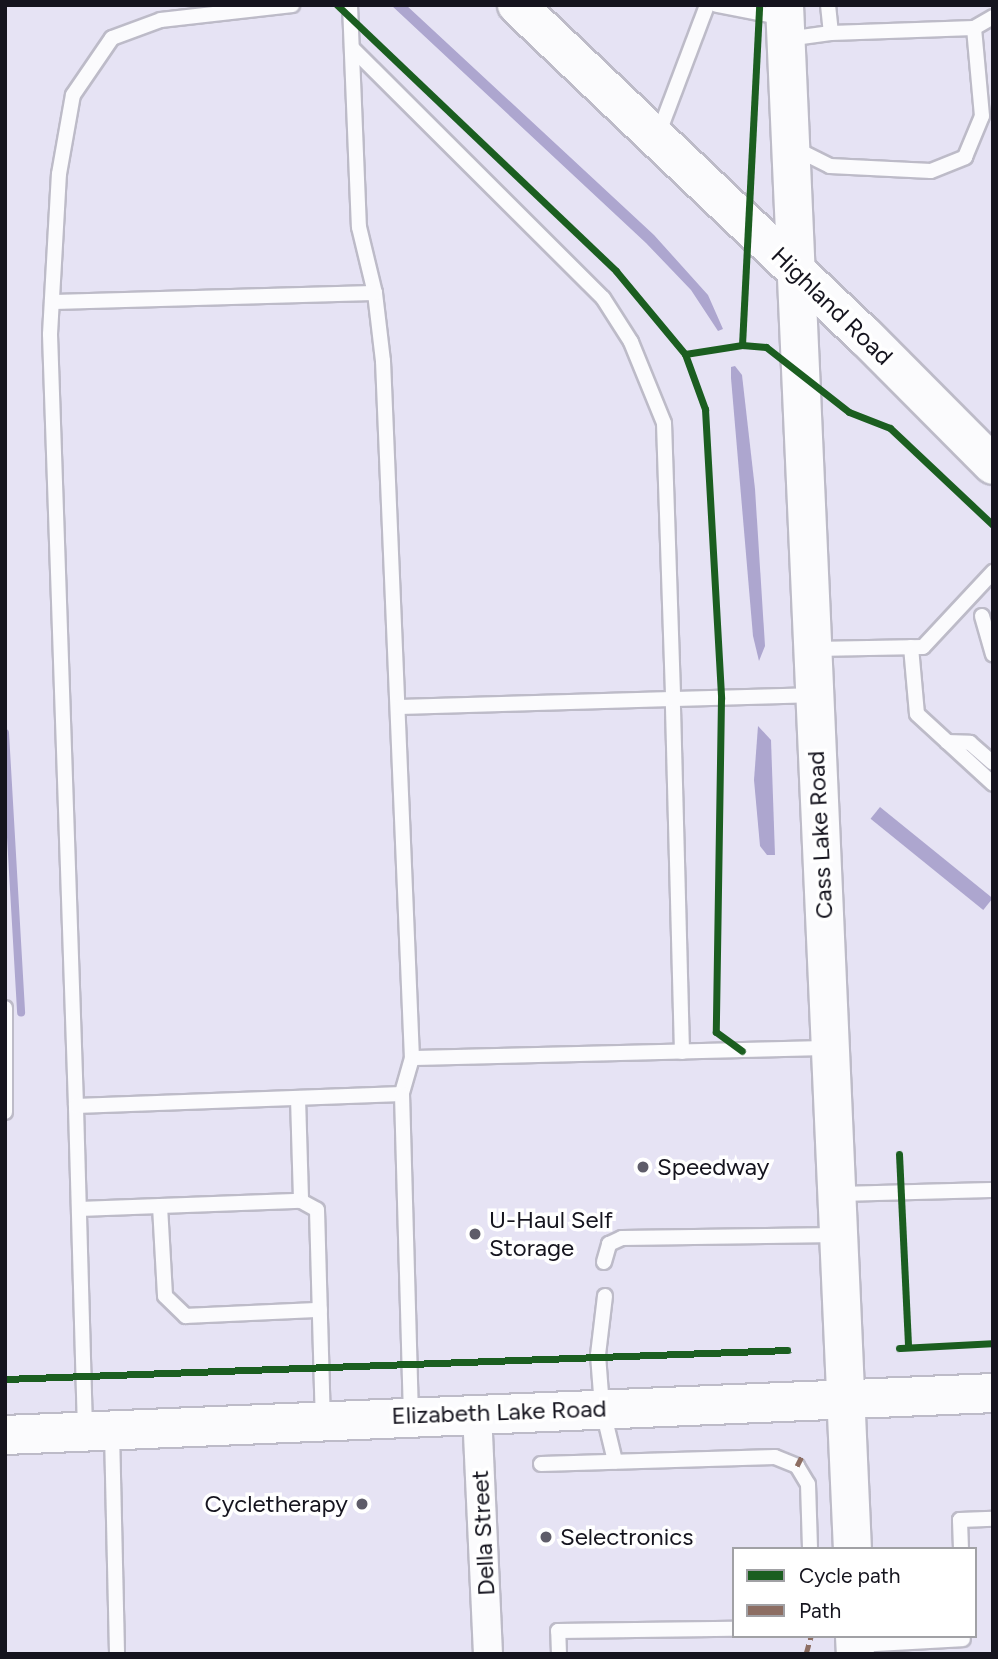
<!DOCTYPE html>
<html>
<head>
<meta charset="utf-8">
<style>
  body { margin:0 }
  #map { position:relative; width:998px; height:1659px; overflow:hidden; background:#e6e3f4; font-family:Figtree,sans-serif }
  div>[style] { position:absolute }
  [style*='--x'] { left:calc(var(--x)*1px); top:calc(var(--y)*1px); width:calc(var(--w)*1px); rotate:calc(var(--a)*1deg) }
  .water>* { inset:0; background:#ada6cf; transform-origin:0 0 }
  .stream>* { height:8px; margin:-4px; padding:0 4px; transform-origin:4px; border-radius:4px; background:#ada6cf }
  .roads { filter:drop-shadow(2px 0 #bdbbc8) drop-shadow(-2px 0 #bdbbc8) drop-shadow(0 2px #bdbbc8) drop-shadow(0 -2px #bdbbc8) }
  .service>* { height:14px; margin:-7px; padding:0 7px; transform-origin:7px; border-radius:7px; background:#fbfbfd }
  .minor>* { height:28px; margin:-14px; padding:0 14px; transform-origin:14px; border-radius:14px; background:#fbfbfd }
  .tertiary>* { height:37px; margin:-18.5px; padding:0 18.5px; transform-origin:18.5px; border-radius:18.5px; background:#fbfbfd }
  .secondary>* { height:38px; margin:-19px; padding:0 19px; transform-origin:19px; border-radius:19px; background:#fbfbfd }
  .trunk>* { height:38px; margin:-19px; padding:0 19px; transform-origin:19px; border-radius:19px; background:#fbfbfd }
  .quiet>* { height:5px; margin-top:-2.5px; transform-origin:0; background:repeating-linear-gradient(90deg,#8d6e63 0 10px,transparent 0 15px) }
  .cycleway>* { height:7px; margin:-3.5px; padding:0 3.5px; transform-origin:3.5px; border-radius:3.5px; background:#1b5e20 }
  .dots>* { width:19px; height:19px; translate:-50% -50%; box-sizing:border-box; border:4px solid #fff; border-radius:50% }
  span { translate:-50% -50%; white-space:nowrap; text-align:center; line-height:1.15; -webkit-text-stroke:7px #fff; paint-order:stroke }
  .street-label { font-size:24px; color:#15141e }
  .poi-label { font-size:24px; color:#15141e }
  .left { translate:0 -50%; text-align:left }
  .right { translate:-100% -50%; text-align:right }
  .frame { position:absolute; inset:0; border:7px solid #15141e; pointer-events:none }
  .legend { position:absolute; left:732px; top:1547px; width:245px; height:91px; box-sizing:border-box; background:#fff; border:2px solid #a1a1a5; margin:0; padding:9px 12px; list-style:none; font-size:21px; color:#15141e }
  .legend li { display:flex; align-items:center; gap:14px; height:35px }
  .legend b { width:35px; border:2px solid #a1a1a5 }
</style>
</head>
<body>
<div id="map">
  <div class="water">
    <i style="clip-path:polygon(391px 5px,406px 5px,654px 235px,708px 295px,723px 329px,718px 331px,691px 290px,646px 243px)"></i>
    <i style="clip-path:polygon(735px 366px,742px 375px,755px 489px,765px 646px,759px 661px,753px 636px,731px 378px,731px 367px)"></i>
    <i style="clip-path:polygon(758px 726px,771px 740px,775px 855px,767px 855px,760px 846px,754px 780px)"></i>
    <i style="left:880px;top:807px;width:145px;height:15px;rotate:39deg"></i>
  </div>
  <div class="stream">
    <i style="--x:5;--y:733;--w:280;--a:86.7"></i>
  </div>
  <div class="roads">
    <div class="service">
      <i style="--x:350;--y:5;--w:222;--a:87.7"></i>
      <i style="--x:359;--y:227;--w:68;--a:76.4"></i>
      <i style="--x:375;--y:293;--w:68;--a:83.3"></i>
      <i style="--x:383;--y:361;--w:698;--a:87.62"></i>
      <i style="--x:412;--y:1058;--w:37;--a:106"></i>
      <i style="--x:717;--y:5;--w:68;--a:11"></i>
      <i style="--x:828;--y:5;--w:28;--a:84"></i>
      <i style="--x:787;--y:39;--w:44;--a:-7.8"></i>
      <i style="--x:831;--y:33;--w:143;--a:-2"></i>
      <i style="--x:352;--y:48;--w:354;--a:44.9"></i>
      <i style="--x:603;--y:298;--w:52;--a:57.5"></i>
      <i style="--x:631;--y:342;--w:87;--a:67.8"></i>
      <i style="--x:664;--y:423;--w:276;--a:88.1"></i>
      <i style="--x:673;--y:699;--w:275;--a:178.3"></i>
      <i style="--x:658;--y:135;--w:139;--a:-69.3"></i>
      <i style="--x:792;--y:147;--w:42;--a:26.6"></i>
      <i style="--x:830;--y:166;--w:101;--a:2.8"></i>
      <i style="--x:931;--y:171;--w:37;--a:-22"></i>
      <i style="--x:965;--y:157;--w:44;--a:-67.5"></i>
      <i style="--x:982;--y:116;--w:88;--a:-95.2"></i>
      <i style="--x:974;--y:28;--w:22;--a:-30"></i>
      <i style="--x:52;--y:302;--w:323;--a:-1.6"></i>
      <i style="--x:982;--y:616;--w:40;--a:74"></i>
      <i style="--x:911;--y:647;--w:67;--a:84.9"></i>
      <i style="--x:917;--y:714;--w:103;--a:42.6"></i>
      <i style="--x:814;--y:649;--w:109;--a:-1.1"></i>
      <i style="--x:923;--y:647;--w:103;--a:-47"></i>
      <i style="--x:947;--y:742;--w:23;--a:2"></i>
      <i style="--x:970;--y:743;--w:30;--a:41"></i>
      <i style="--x:5;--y:1008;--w:104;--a:90"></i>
      <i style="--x:682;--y:1052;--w:353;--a:-91.5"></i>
      <i style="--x:673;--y:699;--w:139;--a:-1.6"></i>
      <i style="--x:412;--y:1058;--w:416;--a:-1.4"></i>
      <i style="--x:298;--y:1098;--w:103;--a:88.3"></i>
      <i style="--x:76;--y:1106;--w:772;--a:-91.93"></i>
      <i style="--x:50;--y:334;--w:160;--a:-86.8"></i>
      <i style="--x:59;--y:174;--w:80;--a:-80"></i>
      <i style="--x:73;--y:95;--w:69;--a:-55.6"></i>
      <i style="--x:112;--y:38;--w:52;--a:-20.2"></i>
      <i style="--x:161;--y:20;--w:132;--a:-6.5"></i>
      <i style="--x:837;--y:1194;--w:156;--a:-1.5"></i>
      <i style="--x:160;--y:1206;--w:90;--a:86.8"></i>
      <i style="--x:165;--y:1296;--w:29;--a:44"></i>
      <i style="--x:186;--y:1316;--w:134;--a:-2.6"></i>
      <i style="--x:79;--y:1209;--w:222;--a:-2.1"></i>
      <i style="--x:301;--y:1201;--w:18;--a:29"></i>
      <i style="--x:317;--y:1210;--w:209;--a:88.4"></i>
      <i style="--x:604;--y:1262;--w:19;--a:-74"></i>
      <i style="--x:609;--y:1244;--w:14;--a:-25"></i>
      <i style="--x:622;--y:1238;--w:216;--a:-0.8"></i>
      <i style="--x:605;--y:1296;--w:59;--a:96.8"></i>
      <i style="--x:598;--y:1355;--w:52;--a:85.6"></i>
      <i style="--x:602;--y:1407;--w:56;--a:76.5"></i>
      <i style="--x:85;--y:1430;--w:324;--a:-91.6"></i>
      <i style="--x:76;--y:1106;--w:326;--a:-2.1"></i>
      <i style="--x:402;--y:1094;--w:321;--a:88.4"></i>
      <i style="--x:112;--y:1432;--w:222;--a:88.7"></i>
      <i style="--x:541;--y:1464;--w:234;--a:-1.7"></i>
      <i style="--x:775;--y:1457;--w:24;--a:22"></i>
      <i style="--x:797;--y:1466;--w:21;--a:59"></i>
      <i style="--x:808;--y:1484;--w:65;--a:88.2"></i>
      <i style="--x:961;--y:1549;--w:29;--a:-92"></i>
      <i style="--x:960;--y:1520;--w:33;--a:-2"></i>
      <i style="--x:856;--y:1645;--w:107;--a:-3.2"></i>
      <i style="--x:559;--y:1654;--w:23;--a:-92"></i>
      <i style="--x:558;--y:1631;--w:176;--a:-0.7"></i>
    </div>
    <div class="minor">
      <i style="--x:477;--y:1412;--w:242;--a:87.4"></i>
    </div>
    <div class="tertiary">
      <i style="--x:784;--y:5;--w:1545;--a:87.48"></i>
      <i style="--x:854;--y:1636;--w:18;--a:87"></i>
    </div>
    <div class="secondary">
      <i style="--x:5;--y:1435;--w:989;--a:-2.43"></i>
    </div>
    <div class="trunk">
      <i style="--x:517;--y:5;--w:482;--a:43.6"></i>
      <i style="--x:866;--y:337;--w:180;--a:45.2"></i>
    </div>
  </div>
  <div class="quiet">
    <i style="--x:797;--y:1466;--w:11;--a:-63"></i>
    <i style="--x:806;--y:1654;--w:19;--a:-74"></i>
  </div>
  <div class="cycleway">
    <i style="--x:337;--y:5;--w:385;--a:43.6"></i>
    <i style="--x:616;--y:271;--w:108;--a:50.3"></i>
    <i style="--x:685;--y:354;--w:59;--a:70"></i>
    <i style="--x:705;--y:409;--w:290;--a:86.8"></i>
    <i style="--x:721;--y:699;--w:333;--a:90.9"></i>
    <i style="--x:716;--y:1032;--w:32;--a:36"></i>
    <i style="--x:742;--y:345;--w:340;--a:-87.1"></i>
    <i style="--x:685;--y:354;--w:58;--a:-9"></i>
    <i style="--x:742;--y:345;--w:24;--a:5"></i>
    <i style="--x:766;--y:347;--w:105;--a:38.1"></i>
    <i style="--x:849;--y:412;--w:44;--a:21.3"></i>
    <i style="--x:890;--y:428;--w:141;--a:43.3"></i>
    <i style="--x:899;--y:1154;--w:193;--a:87.3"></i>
    <i style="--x:899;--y:1348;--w:94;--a:-3"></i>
    <i style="--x:5;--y:1379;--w:783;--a:-2.12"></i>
  </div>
  <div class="dots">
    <i style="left:643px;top:1167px;background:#5e5c69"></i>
    <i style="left:475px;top:1234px;background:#5e5c69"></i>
    <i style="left:362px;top:1504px;background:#5e5c69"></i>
    <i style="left:546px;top:1537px;background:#5e5c69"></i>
  </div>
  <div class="street-label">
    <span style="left:832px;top:306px;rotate:44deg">Highland Road</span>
    <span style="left:820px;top:835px;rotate:-93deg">Cass Lake Road</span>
    <span style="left:499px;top:1412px;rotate:-2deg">Elizabeth Lake Road</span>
    <span style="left:483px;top:1533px;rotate:-93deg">Della Street</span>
  </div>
  <div class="poi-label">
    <span class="left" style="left:657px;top:1167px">Speedway</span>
    <span class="left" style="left:489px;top:1234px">U-Haul Self<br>Storage</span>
    <span class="right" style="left:348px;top:1504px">Cycletherapy</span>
    <span class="left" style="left:560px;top:1537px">Selectronics</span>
  </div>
  <div class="frame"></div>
  <ul class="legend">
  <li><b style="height:9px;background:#1b5e20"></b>Cycle path</li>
  <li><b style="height:9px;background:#8d6e63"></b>Path</li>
  </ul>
</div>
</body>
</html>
